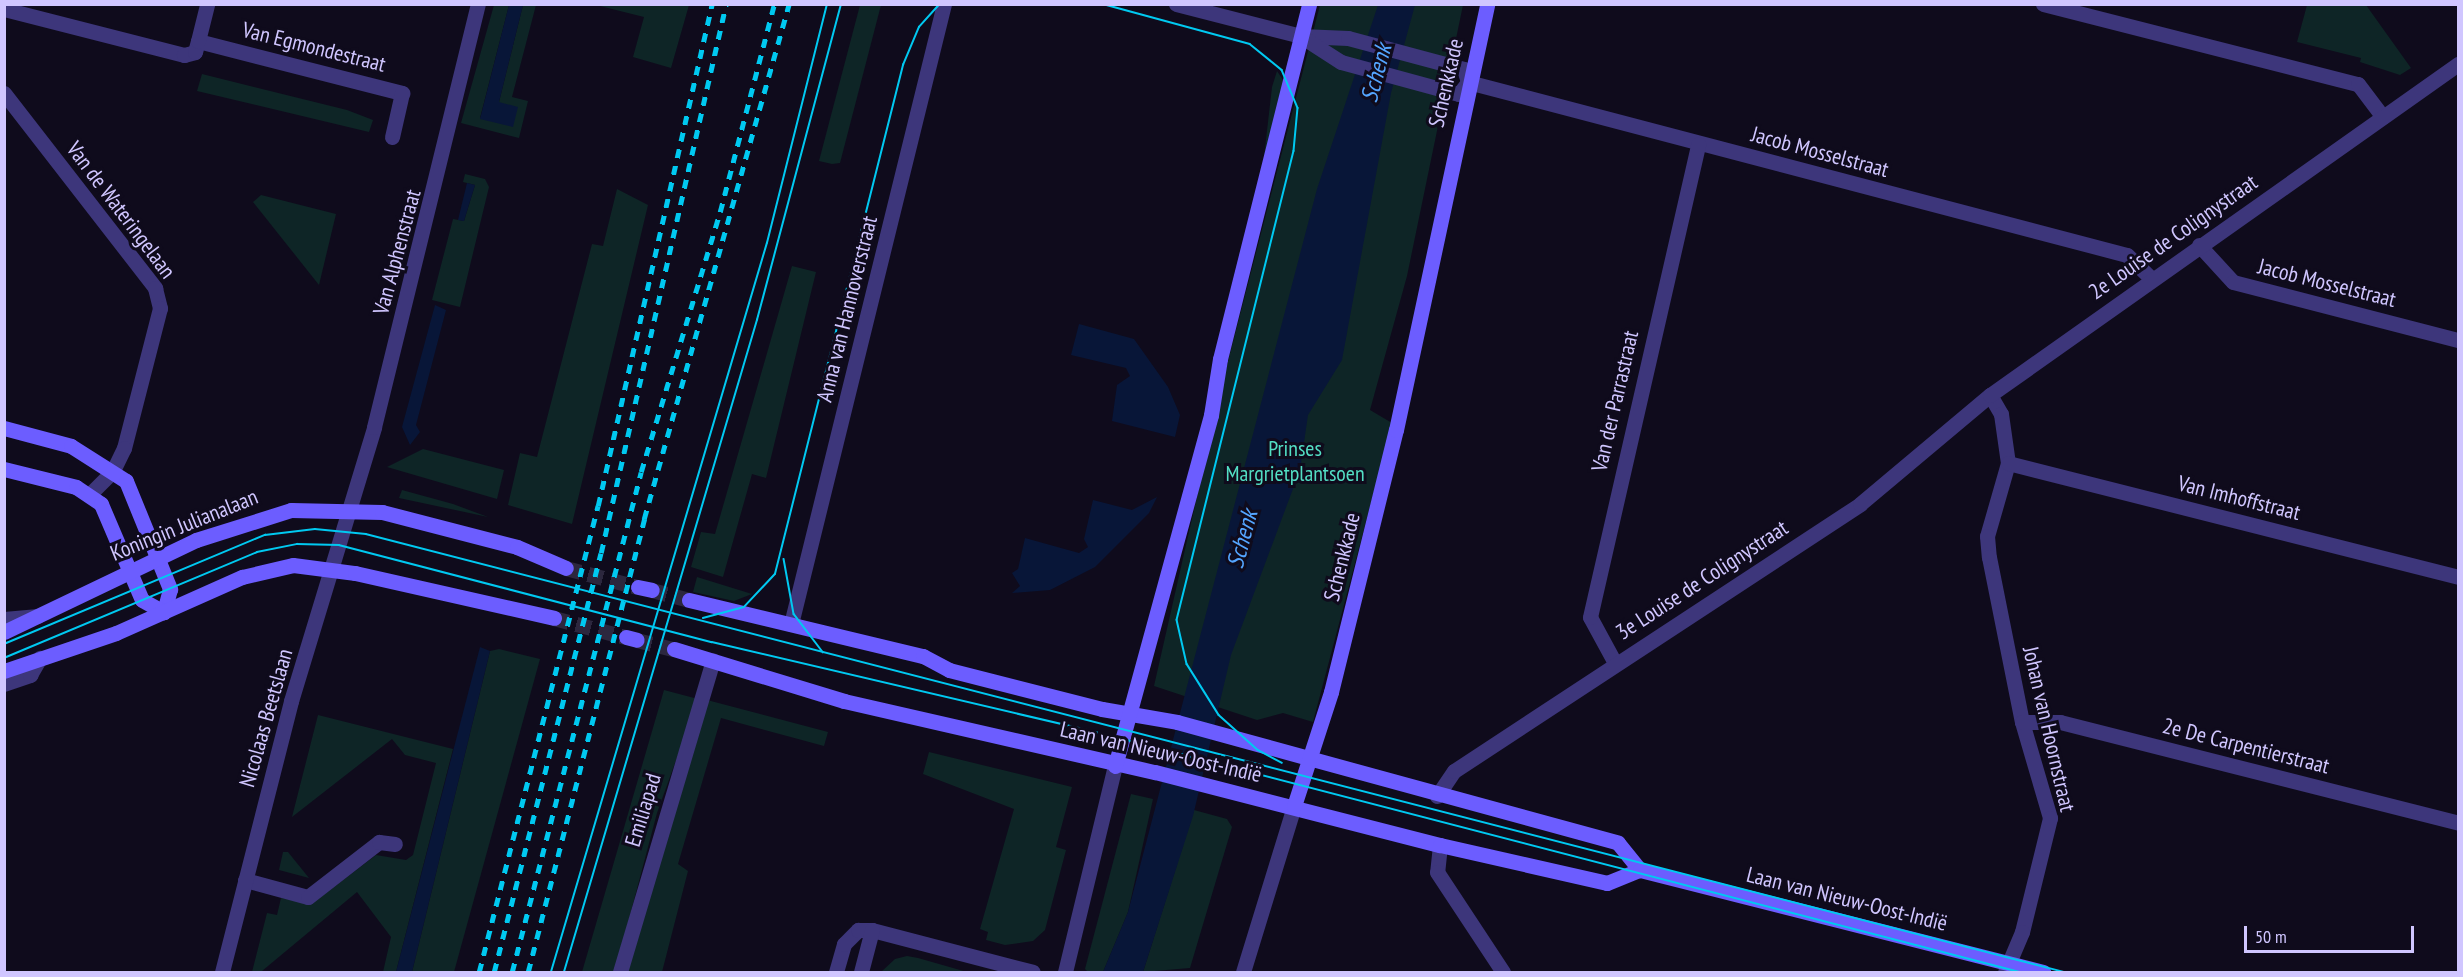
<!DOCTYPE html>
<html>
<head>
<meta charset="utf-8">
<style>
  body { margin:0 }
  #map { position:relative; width:2463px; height:977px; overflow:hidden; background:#0f0b1c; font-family:"PT Sans Narrow",sans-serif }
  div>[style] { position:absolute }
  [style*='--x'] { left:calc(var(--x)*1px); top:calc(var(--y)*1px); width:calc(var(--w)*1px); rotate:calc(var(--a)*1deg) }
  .green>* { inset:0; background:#0e2526 }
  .water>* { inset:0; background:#081638 }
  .secondary-tunnel>* { height:15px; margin-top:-7.5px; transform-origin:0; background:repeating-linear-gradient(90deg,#2c273e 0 15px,transparent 0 23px) }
  .minor>* { height:15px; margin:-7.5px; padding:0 7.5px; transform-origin:7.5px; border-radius:7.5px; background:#3d367b }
  .tertiary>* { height:15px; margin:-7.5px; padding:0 7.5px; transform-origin:7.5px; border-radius:7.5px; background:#3d367b }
  .secondary>* { height:15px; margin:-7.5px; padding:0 7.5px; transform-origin:7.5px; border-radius:7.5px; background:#6c5dff }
  .tram>* { height:1.5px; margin:-0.75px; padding:0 0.75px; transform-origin:0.75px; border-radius:0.75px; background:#00c9f1 }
  .rail>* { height:4.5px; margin-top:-2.25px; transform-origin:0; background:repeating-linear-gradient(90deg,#00c9f1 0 9px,transparent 0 17px) }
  span { translate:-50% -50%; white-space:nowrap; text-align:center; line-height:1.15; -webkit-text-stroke:6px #0f0b1c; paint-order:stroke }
  .street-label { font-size:22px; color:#d0c6ff }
  .park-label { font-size:22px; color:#53dec4 }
  .water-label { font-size:24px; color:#54a5ff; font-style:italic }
  .frame { position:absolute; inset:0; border:6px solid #d0c6ff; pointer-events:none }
  .scale { position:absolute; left:2244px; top:926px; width:170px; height:27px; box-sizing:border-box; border:3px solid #d0c6ff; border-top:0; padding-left:8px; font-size:18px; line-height:21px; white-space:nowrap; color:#d0c6ff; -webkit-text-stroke:4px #0f0b1c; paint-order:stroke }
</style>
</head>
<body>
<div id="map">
  <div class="green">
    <i style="clip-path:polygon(494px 5px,509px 5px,480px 118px,499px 102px,523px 5px,536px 5px,512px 97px,528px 101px,519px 138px,461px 123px)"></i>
    <i style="clip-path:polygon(596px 5px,689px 5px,671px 68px,633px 57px,644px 17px)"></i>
    <i style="clip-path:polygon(860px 5px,881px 5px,840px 163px,832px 164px,819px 161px)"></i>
    <i style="clip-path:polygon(1320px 5px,1463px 5px,1407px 276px,1370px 410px,1392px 423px,1313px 722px,1283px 713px,1257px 720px,1154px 686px,1226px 369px)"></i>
    <i style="clip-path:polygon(2307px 5px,2366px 5px,2411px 68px,2400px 75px,2360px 62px,2361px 58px,2297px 42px)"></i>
    <i style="clip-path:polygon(1277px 71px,1285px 83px,1264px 157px,1272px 87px)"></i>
    <i style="clip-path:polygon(202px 74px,347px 110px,373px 120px,369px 132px,197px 91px)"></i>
    <i style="clip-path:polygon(465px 174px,485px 179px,489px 187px,460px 307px,432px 300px,453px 219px,464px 221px,475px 185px,463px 182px)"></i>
    <i style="clip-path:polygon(617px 189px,648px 205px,572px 524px,508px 505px,520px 453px,537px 457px,592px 244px,603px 246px)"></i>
    <i style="clip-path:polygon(261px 195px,336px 214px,319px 285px,253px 202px)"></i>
    <i style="clip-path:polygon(792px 266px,816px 272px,766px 478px,752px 474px,723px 577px,691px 567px,701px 532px,715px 534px)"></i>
    <i style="clip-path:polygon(423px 449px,504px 470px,497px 499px,387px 467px)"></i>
    <i style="clip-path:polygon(402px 490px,453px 504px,488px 517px,399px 498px)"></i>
    <i style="clip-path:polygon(697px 577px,752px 594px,734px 601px,693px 592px)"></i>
    <i style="clip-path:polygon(499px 649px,540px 659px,454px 972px,412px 972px,490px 651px)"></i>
    <i style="clip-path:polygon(664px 690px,698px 699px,657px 813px,615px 972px,582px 972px)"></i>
    <i style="clip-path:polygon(707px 700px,828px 732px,824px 746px,721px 718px,678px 864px,688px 871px,662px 972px,627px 972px)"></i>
    <i style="clip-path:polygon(318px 715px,453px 749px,396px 972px,383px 972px,391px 937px,357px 892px,262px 971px,252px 972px,267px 913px,277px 915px,281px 898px,313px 903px,376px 855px,406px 860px,413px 855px,436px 763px,405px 755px,392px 739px,292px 817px)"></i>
    <i style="clip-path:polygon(929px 752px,1072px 787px,1056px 847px,1066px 850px,1045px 930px,1033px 941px,1005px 945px,986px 940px,988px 932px,980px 929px,1014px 809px,923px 774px)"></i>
    <i style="clip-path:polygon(1131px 794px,1153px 799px,1128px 912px,1103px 972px,1088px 972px,1085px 969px)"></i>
    <i style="clip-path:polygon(1194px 810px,1227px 819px,1232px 827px,1190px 968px,1143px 972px)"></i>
    <i style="clip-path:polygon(283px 852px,288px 852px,309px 878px,279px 870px)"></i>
    <i style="clip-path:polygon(907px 956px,918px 958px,967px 972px,881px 972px,895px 959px)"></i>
  </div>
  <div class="water">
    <i style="clip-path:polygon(509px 5px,523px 5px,499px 102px,518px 107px,513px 127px,480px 119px)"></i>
    <i style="clip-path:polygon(1378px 5px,1415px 5px,1391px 93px,1342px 360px,1308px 415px,1300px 470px,1231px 655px,1193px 816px,1143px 972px,1103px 972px,1128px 912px,1317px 189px)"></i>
    <i style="clip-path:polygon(467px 183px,475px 185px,464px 221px,458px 220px)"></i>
    <i style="clip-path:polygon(435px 305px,446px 310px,416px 425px,420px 432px,410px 445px,402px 427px)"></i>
    <i style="clip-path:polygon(1079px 324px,1134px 339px,1168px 387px,1180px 415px,1175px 437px,1112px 421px,1117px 385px,1130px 376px,1126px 368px,1071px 355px)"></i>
    <i style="clip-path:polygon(1157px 497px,1149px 513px,1095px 567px,1050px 590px,1012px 593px,1020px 586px,1012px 573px,1018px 569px,1025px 538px,1079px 553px,1088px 547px,1084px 539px,1093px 500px,1132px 510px)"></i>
    <i style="clip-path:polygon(480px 647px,490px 651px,412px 972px,396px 972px)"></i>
  </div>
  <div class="secondary-tunnel">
    <i style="--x:566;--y:568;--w:74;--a:14.8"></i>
    <i style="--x:652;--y:590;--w:38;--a:15"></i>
    <i style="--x:554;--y:618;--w:74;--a:14.8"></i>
    <i style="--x:637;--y:640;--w:38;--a:14"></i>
  </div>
  <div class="minor">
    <i style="--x:1176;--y:4;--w:129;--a:14.4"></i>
    <i style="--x:1301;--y:36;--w:47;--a:2.4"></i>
    <i style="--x:1348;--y:38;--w:120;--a:15"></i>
    <i style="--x:1464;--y:69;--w:14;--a:73"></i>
    <i style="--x:2043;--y:4;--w:325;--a:14.3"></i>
    <i style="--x:2358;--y:84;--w:41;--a:52.9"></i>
    <i style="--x:4;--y:9;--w:186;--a:14.3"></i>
    <i style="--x:184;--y:55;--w:11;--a:-15"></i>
    <i style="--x:195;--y:52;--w:11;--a:-75"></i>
    <i style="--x:198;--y:41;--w:211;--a:14.3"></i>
    <i style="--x:402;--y:93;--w:45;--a:102.8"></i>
    <i style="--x:1302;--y:37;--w:46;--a:32.7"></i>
    <i style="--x:1341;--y:62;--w:122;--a:15.2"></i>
    <i style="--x:1459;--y:94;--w:15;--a:-53"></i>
    <i style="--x:198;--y:41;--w:38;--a:-76"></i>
    <i style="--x:1468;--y:82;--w:681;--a:14.71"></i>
    <i style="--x:2127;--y:255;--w:35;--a:44"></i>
    <i style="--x:2199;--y:245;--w:50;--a:47.4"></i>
    <i style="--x:2233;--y:282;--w:232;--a:14.5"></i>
    <i style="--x:1990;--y:395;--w:22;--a:60"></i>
    <i style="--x:2001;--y:414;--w:49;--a:81.9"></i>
    <i style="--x:2008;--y:463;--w:76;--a:106"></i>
    <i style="--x:1987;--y:536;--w:21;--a:85"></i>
    <i style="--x:1989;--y:557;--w:168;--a:78.7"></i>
    <i style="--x:2022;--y:722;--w:100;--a:73.7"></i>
    <i style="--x:2050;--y:818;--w:117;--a:103.8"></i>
    <i style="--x:2022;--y:932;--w:43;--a:113"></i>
    <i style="--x:2008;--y:463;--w:464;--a:14.2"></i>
    <i style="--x:4;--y:619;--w:34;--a:-5"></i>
    <i style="--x:791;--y:624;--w:639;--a:-76.14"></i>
    <i style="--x:1615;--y:663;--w:52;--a:-118.5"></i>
    <i style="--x:1590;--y:617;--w:485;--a:-77.1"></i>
    <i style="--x:4;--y:684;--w:28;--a:-19"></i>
    <i style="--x:30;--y:675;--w:20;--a:-60"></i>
    <i style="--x:2022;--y:722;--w:38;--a:0"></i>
    <i style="--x:2060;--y:722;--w:411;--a:14.2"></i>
    <i style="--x:1437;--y:796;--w:30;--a:-56"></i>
    <i style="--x:1454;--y:771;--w:486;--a:-33.3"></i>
    <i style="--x:1860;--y:504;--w:170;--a:-40"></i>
    <i style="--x:1990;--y:395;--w:573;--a:-35.27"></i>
    <i style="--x:1440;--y:845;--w:27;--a:96"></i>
    <i style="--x:1437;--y:872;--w:120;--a:56.6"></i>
    <i style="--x:245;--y:880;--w:65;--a:15.1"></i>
    <i style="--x:308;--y:897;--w:90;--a:-37.8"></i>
    <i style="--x:379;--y:842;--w:16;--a:7"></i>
    <i style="--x:872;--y:930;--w:166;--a:14.6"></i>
    <i style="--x:222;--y:972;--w:280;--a:-75.7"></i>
    <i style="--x:291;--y:701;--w:286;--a:-73.1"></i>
    <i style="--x:374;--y:427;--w:436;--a:-76.2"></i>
    <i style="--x:620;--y:972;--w:325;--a:-73.4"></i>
    <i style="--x:836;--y:972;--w:29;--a:-74"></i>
    <i style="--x:844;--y:944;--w:20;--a:-45"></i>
    <i style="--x:858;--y:930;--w:14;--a:0"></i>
    <i style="--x:872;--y:930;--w:43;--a:104.7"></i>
  </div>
  <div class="tertiary">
    <i style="--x:4;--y:93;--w:247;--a:52.2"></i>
    <i style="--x:155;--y:288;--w:21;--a:76"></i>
    <i style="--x:160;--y:308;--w:145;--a:104.4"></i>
    <i style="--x:124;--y:448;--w:25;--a:116"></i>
    <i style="--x:113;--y:471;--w:34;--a:135"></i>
    <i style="--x:1065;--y:972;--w:212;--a:-76.4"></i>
    <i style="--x:1243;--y:972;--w:174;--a:-72.9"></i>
  </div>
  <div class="secondary">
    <i style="--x:4;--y:428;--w:69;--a:15"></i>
    <i style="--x:71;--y:446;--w:65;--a:32.5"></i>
    <i style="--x:126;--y:481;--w:117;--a:67.8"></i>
    <i style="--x:170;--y:589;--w:24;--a:105"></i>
    <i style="--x:4;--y:469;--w:74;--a:14"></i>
    <i style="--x:76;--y:487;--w:30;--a:34"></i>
    <i style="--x:101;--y:504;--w:104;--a:66.9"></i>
    <i style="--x:142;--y:600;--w:25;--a:29"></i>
    <i style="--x:638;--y:587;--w:14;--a:12"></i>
    <i style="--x:689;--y:600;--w:241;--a:13.5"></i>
    <i style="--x:923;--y:656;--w:30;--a:28"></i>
    <i style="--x:949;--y:670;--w:158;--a:14.3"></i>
    <i style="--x:1102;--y:709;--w:76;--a:9.8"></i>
    <i style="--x:1177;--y:722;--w:457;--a:15.3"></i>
    <i style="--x:1618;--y:843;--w:35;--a:51"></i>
    <i style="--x:4;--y:632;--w:213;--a:-25.6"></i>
    <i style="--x:196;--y:540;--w:100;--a:-17.5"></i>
    <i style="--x:291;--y:510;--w:91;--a:1.3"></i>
    <i style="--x:382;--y:512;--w:139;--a:14.5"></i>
    <i style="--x:517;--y:547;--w:53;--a:23.2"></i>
    <i style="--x:626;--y:637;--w:11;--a:15"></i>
    <i style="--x:674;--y:649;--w:178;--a:17"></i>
    <i style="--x:844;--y:701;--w:319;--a:12.9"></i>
    <i style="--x:1155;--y:772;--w:294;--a:14.4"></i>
    <i style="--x:1440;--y:845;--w:171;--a:12.8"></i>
    <i style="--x:1607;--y:883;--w:35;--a:-22"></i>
    <i style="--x:1640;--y:870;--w:416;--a:14.2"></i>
    <i style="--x:4;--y:671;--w:118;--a:-18.7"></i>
    <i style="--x:116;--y:633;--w:138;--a:-24"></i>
    <i style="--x:242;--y:577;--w:52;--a:-13.2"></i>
    <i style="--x:293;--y:565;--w:63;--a:7.4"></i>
    <i style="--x:355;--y:573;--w:204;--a:12.7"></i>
    <i style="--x:1115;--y:766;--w:364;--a:-74.7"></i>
    <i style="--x:1211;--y:415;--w:57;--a:-80.9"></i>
    <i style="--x:1220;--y:359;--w:366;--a:-75.9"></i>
    <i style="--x:1294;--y:806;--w:120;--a:-72"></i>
    <i style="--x:1331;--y:692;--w:270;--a:-76.1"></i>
    <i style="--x:1396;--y:430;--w:436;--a:-77.9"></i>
  </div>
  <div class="tram">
    <i style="--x:1103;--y:4;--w:152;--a:15.2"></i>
    <i style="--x:1250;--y:44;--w:41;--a:39.1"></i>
    <i style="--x:1282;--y:70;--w:41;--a:67.2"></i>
    <i style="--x:1298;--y:108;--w:43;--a:95.3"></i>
    <i style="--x:1294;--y:151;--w:483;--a:104"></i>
    <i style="--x:1177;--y:620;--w:45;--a:77.2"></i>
    <i style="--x:1187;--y:664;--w:60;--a:57.9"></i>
    <i style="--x:1219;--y:715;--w:52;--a:41.9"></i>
    <i style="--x:1258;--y:750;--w:27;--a:28"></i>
    <i style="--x:784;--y:559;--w:56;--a:79.7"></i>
    <i style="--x:794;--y:614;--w:48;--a:52.7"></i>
    <i style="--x:703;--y:618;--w:42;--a:-15"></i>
    <i style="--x:744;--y:607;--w:45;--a:-46.8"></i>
    <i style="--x:775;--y:574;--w:525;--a:-75.88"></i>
    <i style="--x:903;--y:65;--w:41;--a:-67.2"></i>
    <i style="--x:919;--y:27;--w:31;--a:-48"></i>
    <i style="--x:4;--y:644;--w:283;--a:-22.7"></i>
    <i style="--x:265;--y:535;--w:50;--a:-6.8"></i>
    <i style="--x:315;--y:529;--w:51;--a:5.6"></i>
    <i style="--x:366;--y:534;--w:1755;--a:14.46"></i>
    <i style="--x:4;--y:658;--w:274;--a:-22.7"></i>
    <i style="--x:257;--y:552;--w:41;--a:-11.3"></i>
    <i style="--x:297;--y:544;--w:42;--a:1.4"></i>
    <i style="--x:339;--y:545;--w:385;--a:14.6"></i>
    <i style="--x:712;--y:642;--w:394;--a:13.2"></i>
    <i style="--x:1096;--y:732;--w:955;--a:14.56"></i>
    <i style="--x:551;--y:972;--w:760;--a:-73.5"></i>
    <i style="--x:767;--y:243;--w:246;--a:-75.9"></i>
    <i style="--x:564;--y:972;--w:680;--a:-73.51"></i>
    <i style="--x:757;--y:320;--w:327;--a:-75.1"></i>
  </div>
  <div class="rail">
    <i style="--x:479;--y:972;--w:481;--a:-75.7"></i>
    <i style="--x:598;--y:506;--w:515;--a:-77.21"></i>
    <i style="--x:494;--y:972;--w:432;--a:-75.7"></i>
    <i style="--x:601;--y:553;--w:563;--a:-77.17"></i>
    <i style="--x:512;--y:972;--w:516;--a:-75.53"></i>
    <i style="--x:641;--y:472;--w:272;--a:-73.1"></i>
    <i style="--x:720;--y:212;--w:215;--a:-75.4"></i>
    <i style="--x:528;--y:972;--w:468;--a:-75.6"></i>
    <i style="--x:644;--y:519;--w:535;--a:-74.28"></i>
  </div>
  <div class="street-label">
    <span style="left:314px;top:47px;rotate:14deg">Van Egmondestraat</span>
    <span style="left:1446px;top:83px;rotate:-77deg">Schenkkade</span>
    <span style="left:1820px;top:152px;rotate:15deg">Jacob Mosselstraat</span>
    <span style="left:121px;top:210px;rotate:53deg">Van de Wateringelaan</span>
    <span style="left:2173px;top:237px;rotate:-35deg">2e Louise de Colignystraat</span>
    <span style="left:397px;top:252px;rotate:-75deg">Van Alphenstraat</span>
    <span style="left:2327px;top:283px;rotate:14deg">Jacob Mosselstraat</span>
    <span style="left:847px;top:309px;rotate:-76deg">Anna van Hannoverstraat</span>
    <span style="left:1615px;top:401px;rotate:-77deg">Van der Parrastraat</span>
    <span style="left:2239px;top:498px;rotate:14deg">Van Imhoffstraat</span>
    <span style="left:184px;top:525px;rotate:-22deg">Koningin Julianalaan</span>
    <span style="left:1342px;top:557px;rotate:-76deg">Schenkkade</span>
    <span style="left:1702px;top:580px;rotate:-33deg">3e Louise de Colignystraat</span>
    <span style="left:266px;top:718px;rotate:-74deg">Nicolaas Beetslaan</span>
    <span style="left:2049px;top:729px;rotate:77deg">Johan van Hoornstraat</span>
    <span style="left:2246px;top:746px;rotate:14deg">2e De Carpentierstraat</span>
    <span style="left:1161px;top:752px;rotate:13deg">Laan van Nieuw-Oost-Indië</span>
    <span style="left:643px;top:810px;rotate:-73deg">Emiliapad</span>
    <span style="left:1847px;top:899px;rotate:14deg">Laan van Nieuw-Oost-Indië</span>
  </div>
  <div class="park-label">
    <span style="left:1295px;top:461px">Prinses<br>Margrietplantsoen</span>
  </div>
  <div class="water-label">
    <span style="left:1376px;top:73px;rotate:-75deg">Schenk</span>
    <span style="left:1242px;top:539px;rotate:-75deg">Schenk</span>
  </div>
  <div class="frame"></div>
  <div class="scale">50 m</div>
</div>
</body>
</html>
